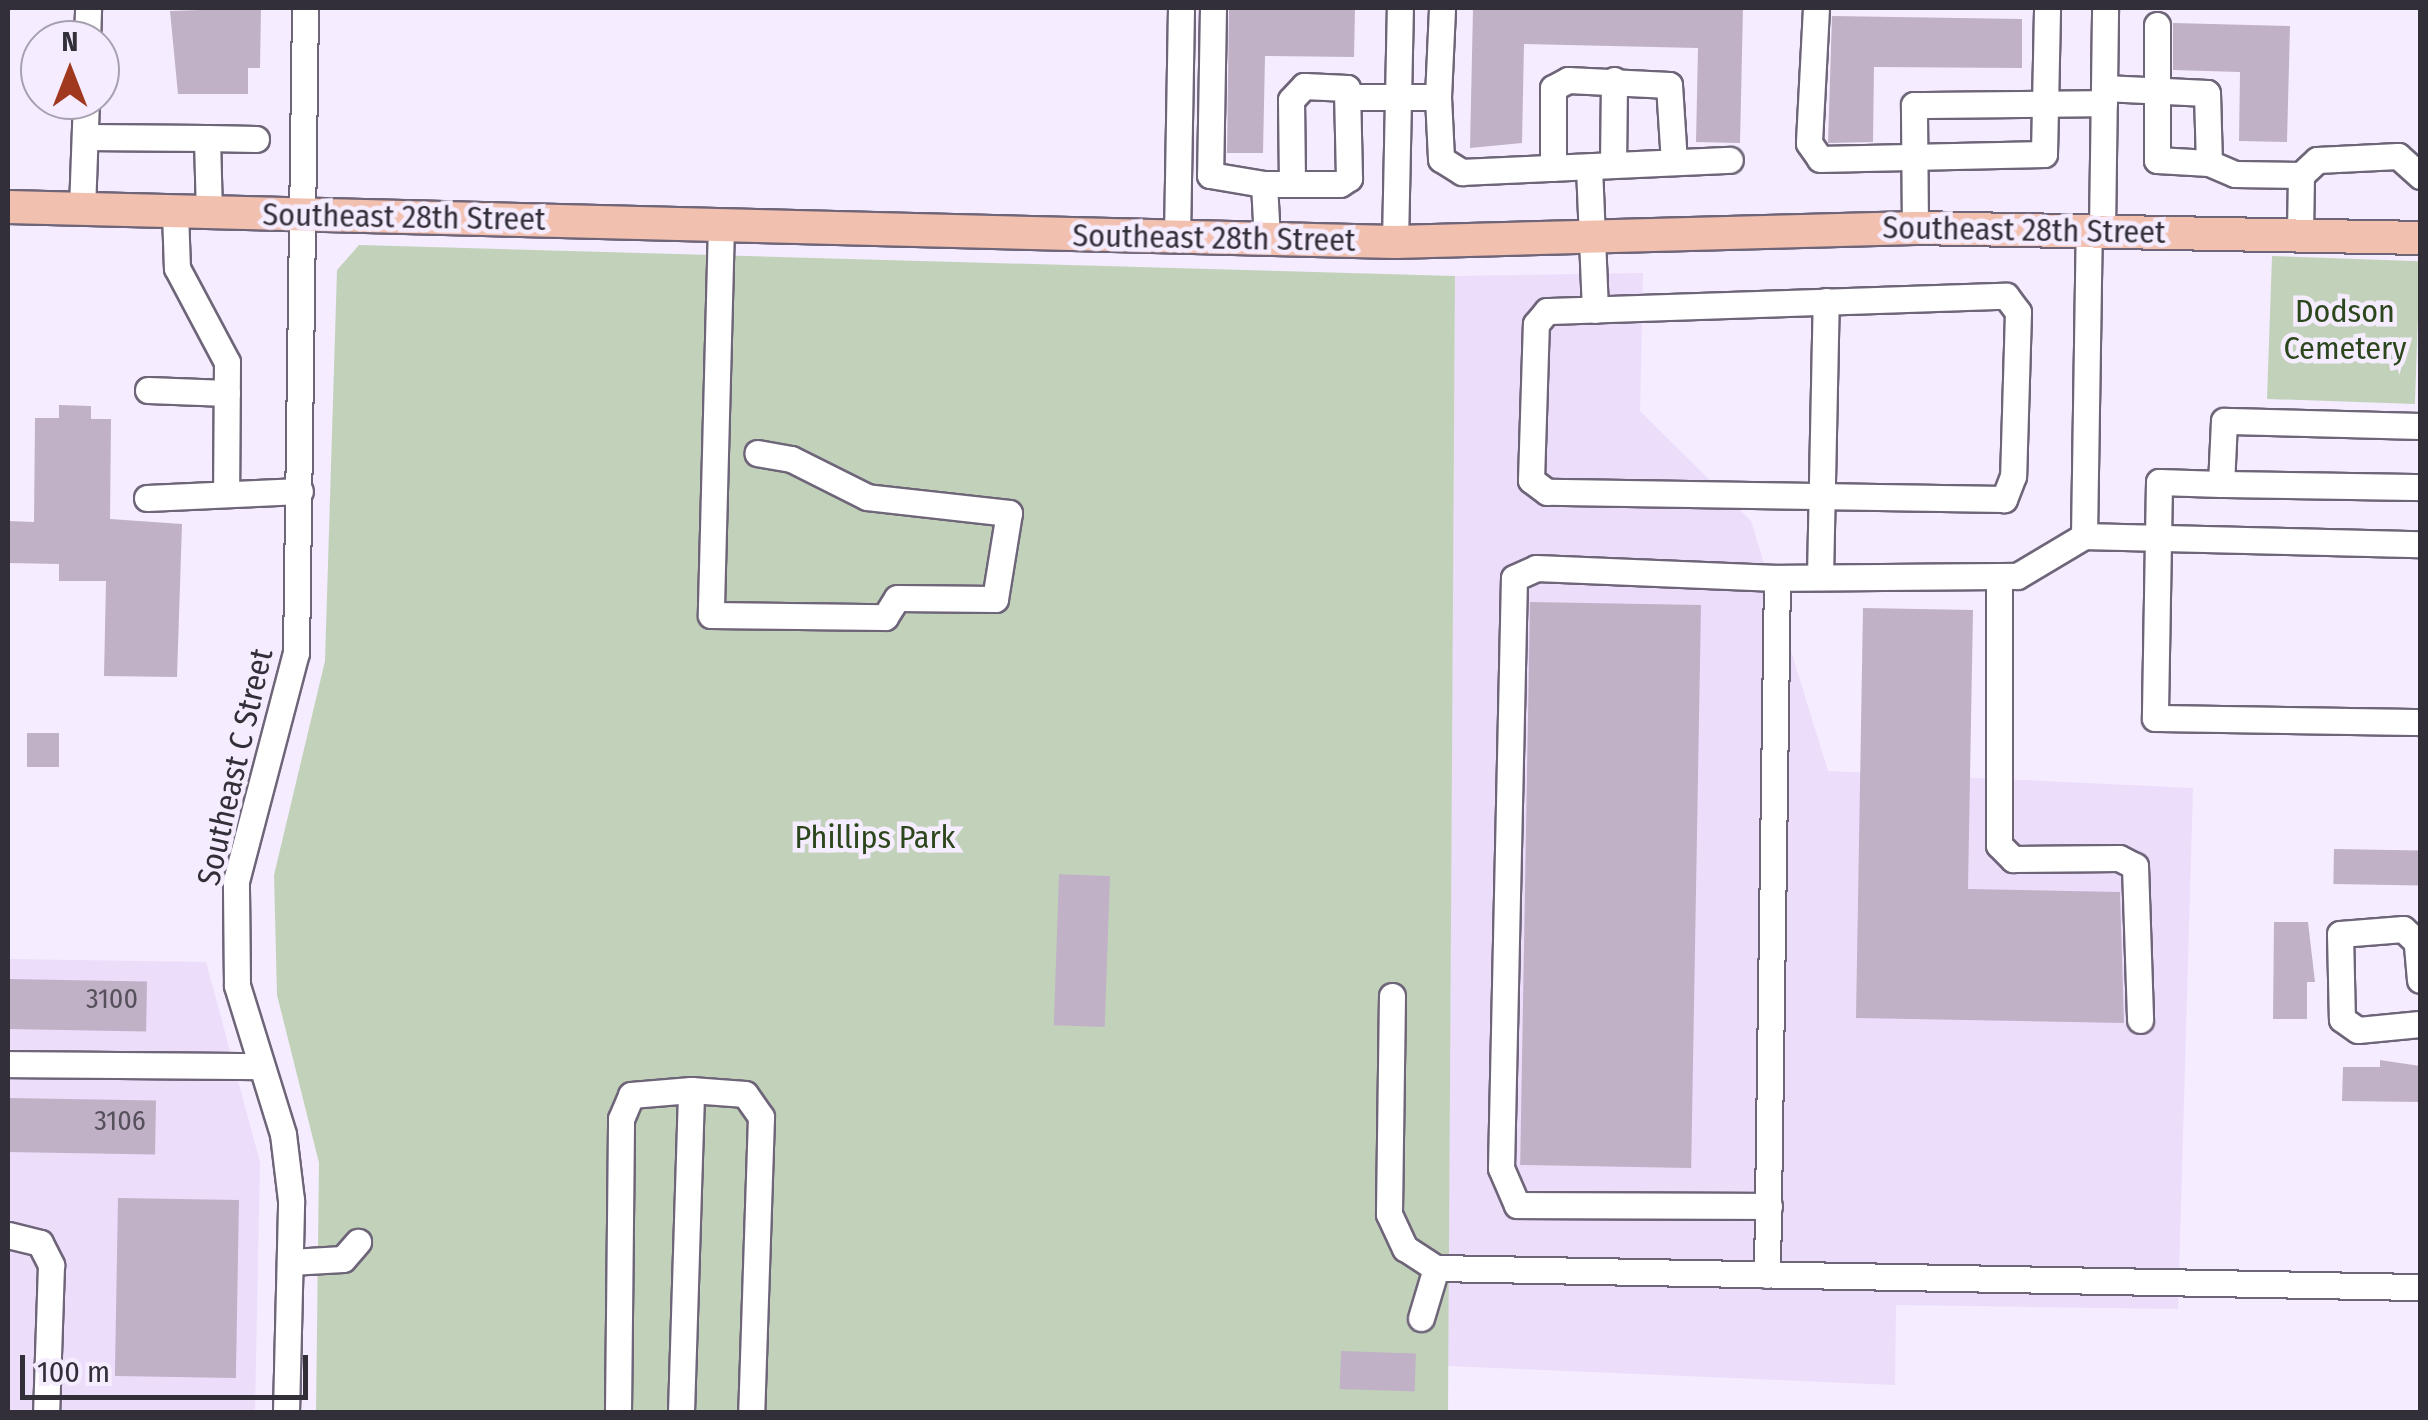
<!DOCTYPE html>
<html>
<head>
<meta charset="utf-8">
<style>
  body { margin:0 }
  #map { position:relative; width:2428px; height:1420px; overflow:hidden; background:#f5ecff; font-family:"Fira Sans Condensed",sans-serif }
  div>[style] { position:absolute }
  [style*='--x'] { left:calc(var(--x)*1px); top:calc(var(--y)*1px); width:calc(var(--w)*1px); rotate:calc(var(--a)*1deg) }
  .built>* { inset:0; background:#ecddfb }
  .green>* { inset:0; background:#c2d2ba; transform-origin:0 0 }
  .building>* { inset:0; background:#c0b1c6; transform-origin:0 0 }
  .roads { filter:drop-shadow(2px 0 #6f6579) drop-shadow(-2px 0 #6f6579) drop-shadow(0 2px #6f6579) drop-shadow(0 -2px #6f6579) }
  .minor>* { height:25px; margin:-12.5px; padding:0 12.5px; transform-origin:12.5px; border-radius:12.5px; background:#fff }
  .major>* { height:32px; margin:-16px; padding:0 16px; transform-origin:16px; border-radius:16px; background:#f2c0af }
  span { translate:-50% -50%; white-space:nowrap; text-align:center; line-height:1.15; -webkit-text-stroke:9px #f5ecff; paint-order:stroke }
  .number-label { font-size:28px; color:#56505c }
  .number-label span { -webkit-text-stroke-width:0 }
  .street-label { font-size:32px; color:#332f38 }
  .park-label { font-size:32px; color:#2d471c }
  .frame { position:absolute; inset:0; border:10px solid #332f38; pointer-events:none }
  .north { position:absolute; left:20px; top:20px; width:100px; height:100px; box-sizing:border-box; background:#f5ecff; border:2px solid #a7a0af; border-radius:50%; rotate:0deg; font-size:28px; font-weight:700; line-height:40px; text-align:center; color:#332f38 }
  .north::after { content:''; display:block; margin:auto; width:35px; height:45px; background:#a0371f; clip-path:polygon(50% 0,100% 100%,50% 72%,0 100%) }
  .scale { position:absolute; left:20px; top:1355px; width:288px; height:45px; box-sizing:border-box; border:5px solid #332f38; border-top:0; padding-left:12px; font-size:30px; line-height:35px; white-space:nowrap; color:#332f38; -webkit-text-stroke:8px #f5ecff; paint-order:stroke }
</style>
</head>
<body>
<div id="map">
  <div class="built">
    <i style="clip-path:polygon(1643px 273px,1640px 411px,1751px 521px,1828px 771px,2193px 788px,2178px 1309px,1896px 1305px,1895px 1385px,1448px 1366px,1455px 276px)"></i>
    <i style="clip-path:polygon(8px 959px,206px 962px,260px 1162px,255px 1412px,8px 1412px)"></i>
  </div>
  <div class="green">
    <i style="clip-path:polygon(359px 245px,1455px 276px,1448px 1412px,316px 1412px,319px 1163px,277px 995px,274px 875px,325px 661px,337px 270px)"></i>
    <i style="left:2272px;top:256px;width:148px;height:143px;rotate:2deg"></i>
  </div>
  <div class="building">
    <i style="clip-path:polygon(261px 8px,260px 68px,248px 68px,248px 94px,178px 94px,170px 11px)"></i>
    <i style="clip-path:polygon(1229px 8px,1355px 8px,1354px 57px,1265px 56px,1263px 153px,1227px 153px)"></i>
    <i style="clip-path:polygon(1473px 8px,1743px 8px,1740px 143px,1696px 142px,1698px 48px,1524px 44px,1522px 143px,1470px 148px)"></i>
    <i style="clip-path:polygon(1832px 16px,2022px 19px,2022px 68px,1874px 67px,1873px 142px,1828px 143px)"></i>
    <i style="clip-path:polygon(2173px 23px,2290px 26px,2287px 142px,2239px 141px,2240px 72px,2173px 70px)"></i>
    <i style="clip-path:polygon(59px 405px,91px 406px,91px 419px,111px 419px,110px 519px,182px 524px,177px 677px,104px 676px,106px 581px,59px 581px,59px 564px,8px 563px,8px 521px,34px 522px,35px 418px,59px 418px)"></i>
    <i style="left:1530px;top:602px;width:171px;height:563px;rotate:1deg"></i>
    <i style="clip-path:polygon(1863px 608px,1973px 610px,1968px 889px,2120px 892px,2124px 1023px,1856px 1018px)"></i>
    <i style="left:27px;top:733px;width:32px;height:34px"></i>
    <i style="left:2334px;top:849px;width:86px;height:35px;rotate:1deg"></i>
    <i style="left:1110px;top:876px;width:151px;height:51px;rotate:92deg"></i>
    <i style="clip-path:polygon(2274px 922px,2308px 922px,2315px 982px,2307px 982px,2307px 1019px,2273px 1019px)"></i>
    <i style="left:9px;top:979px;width:138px;height:50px;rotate:1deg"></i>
    <i style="clip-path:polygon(2380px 1060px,2420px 1066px,2420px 1102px,2342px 1101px,2343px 1067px,2380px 1067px)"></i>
    <i style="left:8px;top:1098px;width:148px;height:54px;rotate:1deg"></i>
    <i style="left:118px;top:1198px;width:121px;height:178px;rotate:1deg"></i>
    <i style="left:1341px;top:1351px;width:75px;height:38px;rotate:2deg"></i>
  </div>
  <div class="roads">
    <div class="minor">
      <i style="--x:1213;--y:8;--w:167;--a:91"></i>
      <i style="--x:1210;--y:175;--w:55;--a:9.5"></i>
      <i style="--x:1264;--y:184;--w:55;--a:86.9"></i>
      <i style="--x:1816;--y:8;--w:135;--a:93"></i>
      <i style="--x:1809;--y:143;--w:19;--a:55"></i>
      <i style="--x:1820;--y:159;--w:224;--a:-1.3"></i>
      <i style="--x:2044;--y:154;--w:146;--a:-88.8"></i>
      <i style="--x:2157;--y:25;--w:135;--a:90"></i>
      <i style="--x:2157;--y:160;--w:52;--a:3.3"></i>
      <i style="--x:87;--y:40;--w:32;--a:-88"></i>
      <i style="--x:2104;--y:88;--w:103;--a:2.8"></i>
      <i style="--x:2207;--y:93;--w:70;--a:88.4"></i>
      <i style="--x:2209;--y:163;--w:28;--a:23"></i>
      <i style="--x:2235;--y:174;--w:66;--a:0.9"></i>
      <i style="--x:2301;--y:175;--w:60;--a:91"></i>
      <i style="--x:1349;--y:97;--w:89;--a:0"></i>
      <i style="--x:1438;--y:97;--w:89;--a:-87.4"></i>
      <i style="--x:1438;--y:97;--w:62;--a:87.2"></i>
      <i style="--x:1441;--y:159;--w:25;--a:32"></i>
      <i style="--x:1462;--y:172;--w:268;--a:-2.6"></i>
      <i style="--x:85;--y:137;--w:122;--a:0.5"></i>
      <i style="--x:207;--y:138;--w:75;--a:88.5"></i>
      <i style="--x:207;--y:138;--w:49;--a:1.2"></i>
      <i style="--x:1613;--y:165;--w:85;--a:-89.3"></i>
      <i style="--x:1589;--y:167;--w:143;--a:87.6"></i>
      <i style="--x:1553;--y:168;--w:80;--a:-90"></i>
      <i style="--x:1553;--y:88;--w:17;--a:-28"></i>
      <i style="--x:1568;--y:80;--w:101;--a:2.8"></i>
      <i style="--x:1669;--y:85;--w:77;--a:86.3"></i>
      <i style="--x:2301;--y:175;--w:22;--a:-43"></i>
      <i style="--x:2317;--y:160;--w:81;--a:-2.8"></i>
      <i style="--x:2398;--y:156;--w:30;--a:42"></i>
      <i style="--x:1264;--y:184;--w:76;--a:0"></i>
      <i style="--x:1340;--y:184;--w:11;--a:-34"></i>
      <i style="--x:1349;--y:178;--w:90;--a:-91.3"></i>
      <i style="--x:1347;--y:88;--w:43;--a:-177.3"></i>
      <i style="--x:1304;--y:86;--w:19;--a:133"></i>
      <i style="--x:1291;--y:100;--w:84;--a:89.3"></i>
      <i style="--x:82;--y:209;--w:109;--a:-87.9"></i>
      <i style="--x:175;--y:212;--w:56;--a:88"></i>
      <i style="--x:177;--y:268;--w:106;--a:62"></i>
      <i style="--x:227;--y:362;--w:129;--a:90.4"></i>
      <i style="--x:721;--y:224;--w:391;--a:91.5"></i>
      <i style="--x:711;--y:615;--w:174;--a:0.7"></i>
      <i style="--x:885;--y:617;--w:22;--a:-58"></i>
      <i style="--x:897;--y:598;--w:98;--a:0.6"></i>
      <i style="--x:995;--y:599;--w:87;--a:-80.8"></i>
      <i style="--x:1009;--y:513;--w:143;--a:-173.6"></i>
      <i style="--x:867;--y:497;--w:85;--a:-153.4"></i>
      <i style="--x:791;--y:459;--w:34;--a:-170"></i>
      <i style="--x:1915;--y:228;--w:123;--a:-90.5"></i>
      <i style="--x:1914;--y:105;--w:190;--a:-0.6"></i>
      <i style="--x:2102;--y:230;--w:222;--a:-89.2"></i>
      <i style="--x:1177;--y:237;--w:229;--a:-89"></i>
      <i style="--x:1395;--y:242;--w:234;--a:-88.8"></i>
      <i style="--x:2006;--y:296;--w:20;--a:53"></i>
      <i style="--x:2018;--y:312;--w:164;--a:91.7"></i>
      <i style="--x:2013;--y:476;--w:25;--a:111"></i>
      <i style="--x:2004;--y:499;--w:457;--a:-179.1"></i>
      <i style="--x:1547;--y:492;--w:20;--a:-143"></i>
      <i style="--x:1531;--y:480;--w:156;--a:-88.2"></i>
      <i style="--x:1536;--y:324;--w:17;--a:-50"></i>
      <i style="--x:1547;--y:311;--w:459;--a:-1.9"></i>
      <i style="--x:148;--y:390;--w:79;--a:2.2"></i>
      <i style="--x:2420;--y:426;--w:196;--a:-178.5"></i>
      <i style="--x:2224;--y:421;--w:63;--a:92.7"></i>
      <i style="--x:2221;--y:484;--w:62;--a:-178.2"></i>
      <i style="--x:2159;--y:482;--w:236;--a:91"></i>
      <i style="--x:2155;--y:718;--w:265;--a:0.9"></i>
      <i style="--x:2221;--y:484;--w:199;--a:0.9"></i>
      <i style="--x:147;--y:498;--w:153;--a:-2.6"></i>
      <i style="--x:2084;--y:536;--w:306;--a:-89.1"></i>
      <i style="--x:1999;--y:576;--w:269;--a:90"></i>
      <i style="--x:1999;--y:845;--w:20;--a:45"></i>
      <i style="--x:2013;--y:859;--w:106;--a:-0.5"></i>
      <i style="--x:2119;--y:858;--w:18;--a:27"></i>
      <i style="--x:2135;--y:866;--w:154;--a:88.1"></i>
      <i style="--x:1820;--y:577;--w:276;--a:-88.8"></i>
      <i style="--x:2420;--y:980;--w:38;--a:-95"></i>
      <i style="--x:2417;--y:942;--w:19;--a:-137"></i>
      <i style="--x:2403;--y:929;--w:63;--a:175.5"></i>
      <i style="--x:2340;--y:934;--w:85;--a:88.7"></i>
      <i style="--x:2342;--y:1019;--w:19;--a:35"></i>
      <i style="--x:2358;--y:1030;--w:62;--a:-5.5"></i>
      <i style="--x:1392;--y:996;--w:218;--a:90.8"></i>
      <i style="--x:1389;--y:1214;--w:38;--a:65"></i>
      <i style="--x:1405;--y:1248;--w:37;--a:33"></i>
      <i style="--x:1436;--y:1268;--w:984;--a:1.11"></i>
      <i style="--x:8;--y:1064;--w:248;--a:0.5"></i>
      <i style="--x:1769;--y:1206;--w:252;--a:-179.8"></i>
      <i style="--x:1517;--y:1205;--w:40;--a:-113.4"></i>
      <i style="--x:1501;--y:1168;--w:590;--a:-88.74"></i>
      <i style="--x:1514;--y:578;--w:24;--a:-24"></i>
      <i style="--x:1536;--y:568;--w:241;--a:2.4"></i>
      <i style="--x:8;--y:1235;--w:33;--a:14"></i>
      <i style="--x:40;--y:1243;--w:25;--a:63"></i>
      <i style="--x:51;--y:1265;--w:147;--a:91.9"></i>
      <i style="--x:290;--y:1262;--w:53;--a:-3.2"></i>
      <i style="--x:343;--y:1259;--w:23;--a:-49"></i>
      <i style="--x:1767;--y:1275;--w:697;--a:-89.18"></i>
      <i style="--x:1777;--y:578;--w:240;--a:-0.5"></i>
      <i style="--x:2017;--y:576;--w:78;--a:-30.8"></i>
      <i style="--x:2084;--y:536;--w:336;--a:1.4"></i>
      <i style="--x:1421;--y:1318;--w:52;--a:-73.3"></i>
      <i style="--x:286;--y:1412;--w:212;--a:-88.6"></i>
      <i style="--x:291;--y:1200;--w:66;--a:-96.9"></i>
      <i style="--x:283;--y:1134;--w:156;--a:-107.2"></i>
      <i style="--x:237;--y:985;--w:104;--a:-90.6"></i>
      <i style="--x:236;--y:881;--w:236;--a:-75.3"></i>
      <i style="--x:296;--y:653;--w:645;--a:-89.2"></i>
      <i style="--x:618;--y:1412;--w:293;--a:-89.4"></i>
      <i style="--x:621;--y:1119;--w:26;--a:-67"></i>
      <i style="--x:631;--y:1095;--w:60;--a:-4.8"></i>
      <i style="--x:691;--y:1090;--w:54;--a:4.2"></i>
      <i style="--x:745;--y:1094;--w:28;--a:55"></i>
      <i style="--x:761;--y:1117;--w:295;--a:91.9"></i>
      <i style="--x:681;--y:1412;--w:322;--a:-88.2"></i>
    </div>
    <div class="major">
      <i style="--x:8;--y:207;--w:1387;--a:1.45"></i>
      <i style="--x:1395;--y:242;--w:520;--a:-1.54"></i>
      <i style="--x:1915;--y:228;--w:505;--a:1.13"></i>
    </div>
  </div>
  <div class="number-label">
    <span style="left:112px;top:999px">3100</span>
    <span style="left:120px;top:1121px">3106</span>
  </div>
  <div class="street-label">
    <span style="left:404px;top:217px;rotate:1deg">Southeast 28th Street</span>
    <span style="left:2024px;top:230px;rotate:1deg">Southeast 28th Street</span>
    <span style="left:1214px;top:238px;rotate:1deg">Southeast 28th Street</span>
    <span style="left:235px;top:767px;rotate:-77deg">Southeast C Street</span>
  </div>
  <div class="park-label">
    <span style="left:2345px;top:330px">Dodson<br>Cemetery</span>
    <span style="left:875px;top:837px">Phillips Park</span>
  </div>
  <div class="frame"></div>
  <div class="north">N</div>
  <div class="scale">100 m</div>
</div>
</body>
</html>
